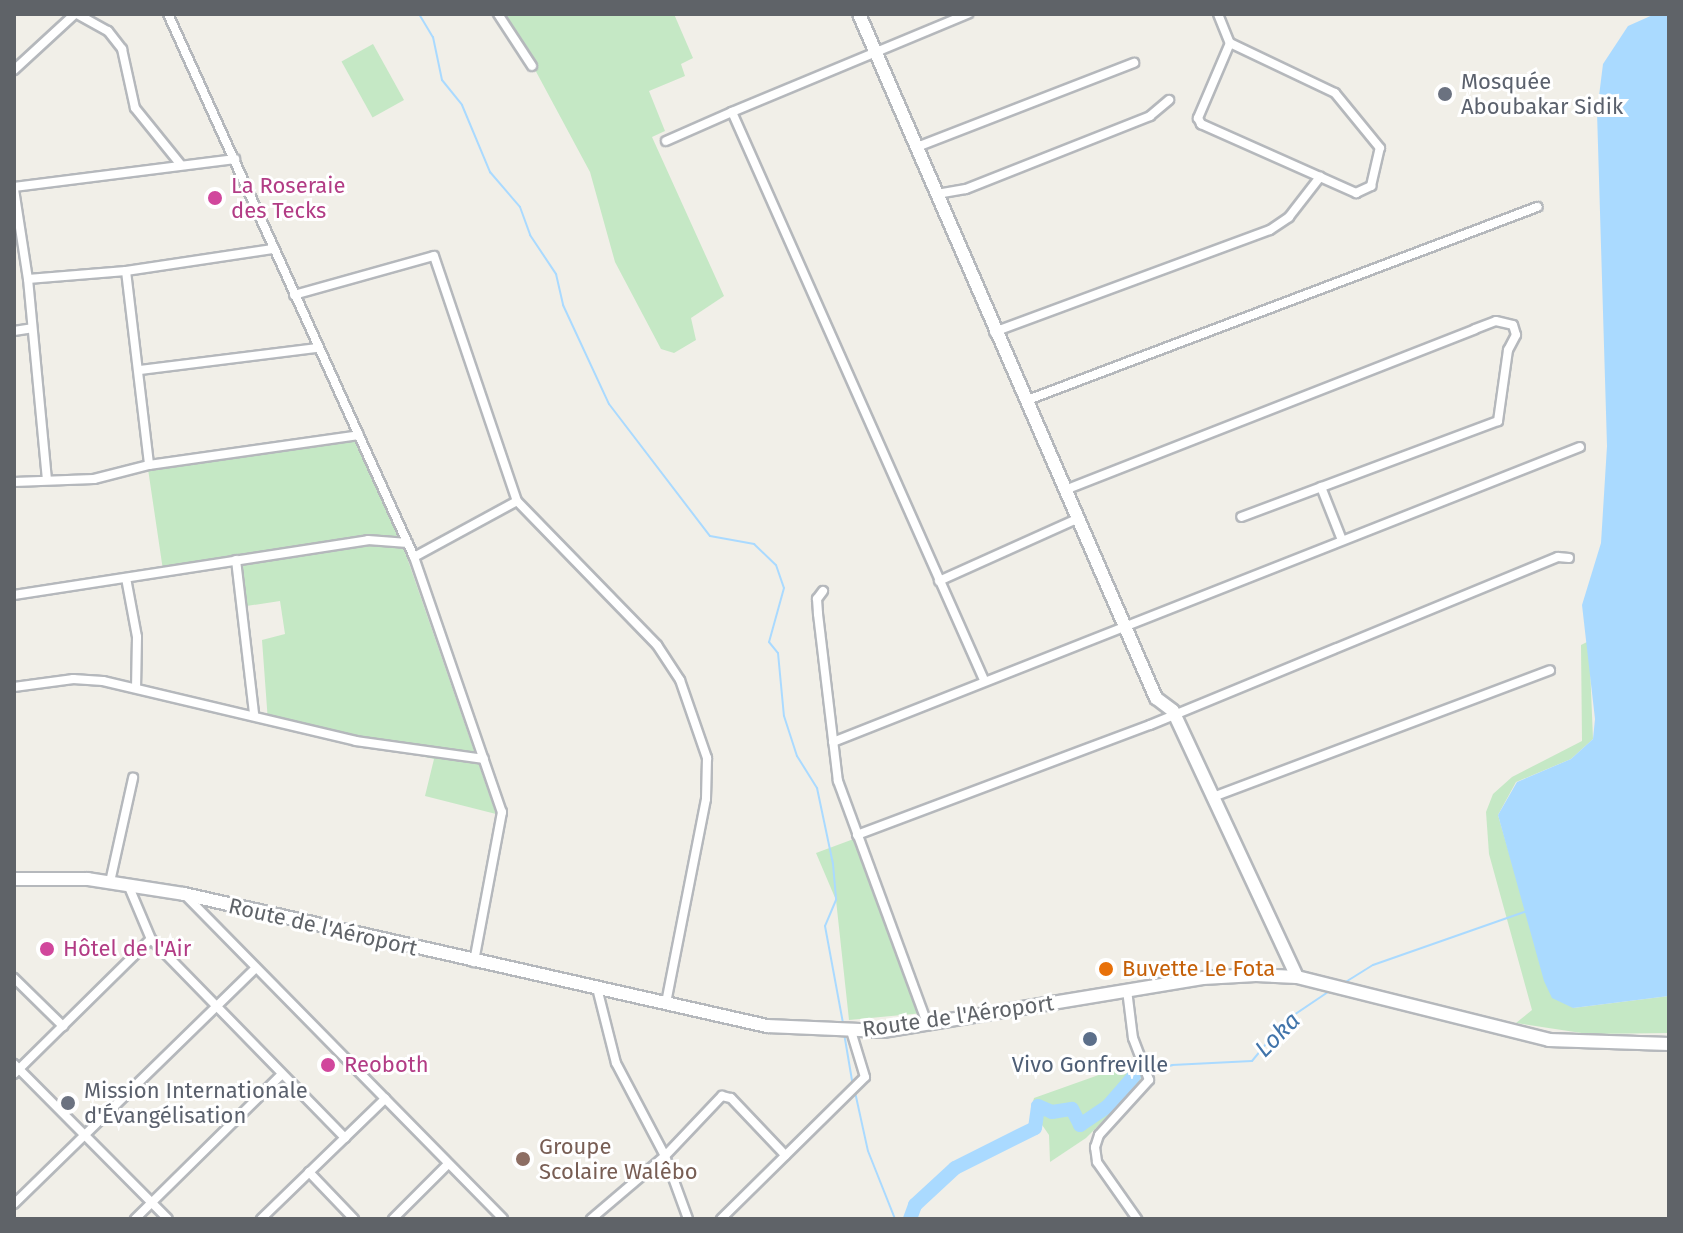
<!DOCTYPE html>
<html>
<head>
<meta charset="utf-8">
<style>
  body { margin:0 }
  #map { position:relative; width:1683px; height:1233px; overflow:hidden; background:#f1efe8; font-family:"Fira Sans",sans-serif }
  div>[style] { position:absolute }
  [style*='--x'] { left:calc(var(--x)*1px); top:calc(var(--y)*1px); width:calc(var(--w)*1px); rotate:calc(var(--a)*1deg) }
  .green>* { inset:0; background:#c5e8c5; transform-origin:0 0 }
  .water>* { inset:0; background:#aadaff }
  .stream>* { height:2px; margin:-1px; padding:0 1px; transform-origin:1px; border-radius:1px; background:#aadaff }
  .river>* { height:14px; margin:-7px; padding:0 7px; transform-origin:7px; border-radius:7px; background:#aadaff }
  .roads { filter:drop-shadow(2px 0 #b5b8bc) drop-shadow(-2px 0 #b5b8bc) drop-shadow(0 2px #b5b8bc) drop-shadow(0 -2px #b5b8bc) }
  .street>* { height:8px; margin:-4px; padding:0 4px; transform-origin:4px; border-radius:4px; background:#fff }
  .secondary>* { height:12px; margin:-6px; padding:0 6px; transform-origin:6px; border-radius:6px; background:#fff }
  .dots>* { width:22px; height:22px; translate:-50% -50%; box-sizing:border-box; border:4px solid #fff; border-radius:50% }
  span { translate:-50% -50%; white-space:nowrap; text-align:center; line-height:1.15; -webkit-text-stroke:6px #fff; paint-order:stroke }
  .worship-label { font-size:22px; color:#5b616d }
  .left { translate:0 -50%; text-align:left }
  .hotel-label { font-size:22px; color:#b23c85 }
  .street-label { font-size:22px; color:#5f6368 }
  .food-label { font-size:22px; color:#c56008 }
  .service-label { font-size:22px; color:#4e5e75 }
  .education-label { font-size:22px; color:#785e54 }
  .water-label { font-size:24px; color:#4174aa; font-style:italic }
  .frame { position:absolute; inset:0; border:16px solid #5f6368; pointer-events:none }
</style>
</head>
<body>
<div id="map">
  <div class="green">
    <i style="clip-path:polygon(505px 14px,674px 14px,693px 58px,681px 64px,685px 76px,649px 91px,665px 131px,652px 137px,724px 296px,691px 318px,696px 340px,674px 353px,661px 349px,615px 262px,590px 172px)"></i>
    <i style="left:373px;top:44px;width:64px;height:36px;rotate:61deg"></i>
    <i style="clip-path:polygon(354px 440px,404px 549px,496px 814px,425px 796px,434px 759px,268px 722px,262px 640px,285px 634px,280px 601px,240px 607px,235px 567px,164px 577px,148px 469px)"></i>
    <i style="clip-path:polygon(1589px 641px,1593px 739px,1571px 759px,1516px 782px,1498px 815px,1526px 911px,1573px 1008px,1669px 996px,1669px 1033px,1588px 1034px,1516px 1023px,1532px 1010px,1489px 854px,1486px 812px,1493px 794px,1512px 777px,1582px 741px,1581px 645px)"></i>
    <i style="clip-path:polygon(859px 837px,923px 1013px,849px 1020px,836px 900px,816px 853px)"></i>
    <i style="clip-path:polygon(1138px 1061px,1143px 1074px,1135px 1089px,1086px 1138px,1050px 1162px,1049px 1135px,1031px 1109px,1034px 1098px)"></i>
  </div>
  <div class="water">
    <i style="clip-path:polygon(1655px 14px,1669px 14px,1669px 996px,1573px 1008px,1552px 998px,1544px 981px,1498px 815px,1517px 782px,1571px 759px,1593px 739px,1595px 719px,1582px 605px,1601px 543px,1607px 446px,1597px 112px,1603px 64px,1628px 26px)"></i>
  </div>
  <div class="stream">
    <i style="--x:419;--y:14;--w:27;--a:59"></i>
    <i style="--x:433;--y:37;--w:44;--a:78.2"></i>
    <i style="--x:442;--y:80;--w:32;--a:51"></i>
    <i style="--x:462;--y:105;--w:73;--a:67.3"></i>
    <i style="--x:490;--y:172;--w:46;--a:49.4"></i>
    <i style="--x:520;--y:207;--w:30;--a:70"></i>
    <i style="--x:530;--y:235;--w:47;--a:56.3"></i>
    <i style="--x:556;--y:274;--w:32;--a:77"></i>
    <i style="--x:563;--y:305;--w:109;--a:65.1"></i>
    <i style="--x:609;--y:404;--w:166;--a:52.6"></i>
    <i style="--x:710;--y:536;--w:45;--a:10.3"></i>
    <i style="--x:754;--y:544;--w:30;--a:44"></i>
    <i style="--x:776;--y:565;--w:24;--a:71"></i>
    <i style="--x:784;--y:588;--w:56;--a:105.5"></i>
    <i style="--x:769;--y:642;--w:14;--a:51"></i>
    <i style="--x:778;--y:653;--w:63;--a:84.6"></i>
    <i style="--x:784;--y:716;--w:42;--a:72"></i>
    <i style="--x:797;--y:756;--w:38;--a:58"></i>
    <i style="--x:817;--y:788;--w:78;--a:78.1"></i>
    <i style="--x:833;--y:864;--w:36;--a:85"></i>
    <i style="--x:836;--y:900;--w:28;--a:113"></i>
    <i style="--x:825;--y:926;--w:99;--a:79.5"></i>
    <i style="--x:1344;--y:983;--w:34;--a:-32"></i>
    <i style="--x:1373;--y:965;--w:163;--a:-19.3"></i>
    <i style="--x:844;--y:1033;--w:54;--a:80.4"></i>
    <i style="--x:1147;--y:1071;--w:26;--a:-13"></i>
    <i style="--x:1172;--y:1065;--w:80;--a:-2.9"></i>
    <i style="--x:1252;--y:1061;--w:52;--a:-50.5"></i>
    <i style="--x:1285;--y:1021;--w:55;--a:-34"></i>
    <i style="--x:1134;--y:1076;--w:7;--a:-16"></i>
    <i style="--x:855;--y:1092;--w:60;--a:77.6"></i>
    <i style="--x:868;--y:1151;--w:73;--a:68.3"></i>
  </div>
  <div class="river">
    <i style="--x:910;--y:1219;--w:15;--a:-70"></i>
    <i style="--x:915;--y:1205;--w:54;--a:-42.8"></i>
    <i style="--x:955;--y:1168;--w:89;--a:-26.6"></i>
    <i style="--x:1035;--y:1128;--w:22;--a:-82"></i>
    <i style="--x:1038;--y:1106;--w:15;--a:23"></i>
    <i style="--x:1052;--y:1112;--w:20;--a:-9"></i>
    <i style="--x:1072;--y:1109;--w:18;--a:63"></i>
    <i style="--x:1080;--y:1125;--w:32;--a:-34"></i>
    <i style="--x:1107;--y:1107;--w:41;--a:-48.9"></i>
  </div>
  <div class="roads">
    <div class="street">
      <i style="--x:77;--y:14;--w:35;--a:29"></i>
      <i style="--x:108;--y:31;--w:23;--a:52"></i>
      <i style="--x:122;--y:49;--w:60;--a:77.6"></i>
      <i style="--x:135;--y:108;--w:73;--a:51.1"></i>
      <i style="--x:168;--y:14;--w:596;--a:65.63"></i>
      <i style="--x:414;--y:557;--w:270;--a:71"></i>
      <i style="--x:502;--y:812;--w:153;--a:100.6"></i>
      <i style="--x:498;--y:14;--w:62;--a:56.8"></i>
      <i style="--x:1218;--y:14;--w:31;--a:68"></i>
      <i style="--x:1230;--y:43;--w:82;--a:113.1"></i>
      <i style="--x:1198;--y:118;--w:7;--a:63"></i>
      <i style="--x:1201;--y:124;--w:170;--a:24"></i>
      <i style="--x:1356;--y:193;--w:17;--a:-25"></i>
      <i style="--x:1371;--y:186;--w:39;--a:-77"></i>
      <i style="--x:1380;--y:148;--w:71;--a:-129.3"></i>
      <i style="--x:1335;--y:93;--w:116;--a:-154.5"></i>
      <i style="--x:14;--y:70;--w:83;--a:-42.6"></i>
      <i style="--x:732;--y:112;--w:256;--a:-22.6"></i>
      <i style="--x:666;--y:141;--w:72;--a:-23.7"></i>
      <i style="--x:732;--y:112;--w:621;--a:66.07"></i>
      <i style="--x:917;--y:147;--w:233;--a:-21.2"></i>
      <i style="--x:14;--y:187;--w:223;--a:-7.2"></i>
      <i style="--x:14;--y:189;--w:91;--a:81.2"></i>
      <i style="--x:28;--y:279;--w:202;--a:84.6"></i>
      <i style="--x:937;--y:194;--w:29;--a:-10"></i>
      <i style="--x:966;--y:189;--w:198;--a:-21.6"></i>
      <i style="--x:1150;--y:116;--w:25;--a:-40"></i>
      <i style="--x:126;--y:271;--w:195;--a:83.2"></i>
      <i style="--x:28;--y:279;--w:98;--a:-4.7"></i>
      <i style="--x:126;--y:271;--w:150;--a:-8.5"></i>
      <i style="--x:294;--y:295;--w:145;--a:-15.6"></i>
      <i style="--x:434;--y:256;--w:259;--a:71.3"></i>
      <i style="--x:517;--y:501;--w:201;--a:45.8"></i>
      <i style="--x:657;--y:645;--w:42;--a:56.7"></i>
      <i style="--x:680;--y:680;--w:83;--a:70.9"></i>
      <i style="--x:707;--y:758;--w:41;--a:91.4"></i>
      <i style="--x:706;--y:799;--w:208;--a:101.1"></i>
      <i style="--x:14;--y:331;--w:18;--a:-9"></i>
      <i style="--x:994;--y:332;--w:294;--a:-20.3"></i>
      <i style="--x:1270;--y:230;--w:23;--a:-34"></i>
      <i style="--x:1289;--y:217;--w:51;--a:-52.2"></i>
      <i style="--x:140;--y:370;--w:177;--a:-7.1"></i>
      <i style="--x:1025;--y:401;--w:548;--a:-20.75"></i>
      <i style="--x:14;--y:482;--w:80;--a:-2.1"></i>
      <i style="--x:94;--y:479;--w:57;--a:-14.3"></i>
      <i style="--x:149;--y:465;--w:212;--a:-8.1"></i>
      <i style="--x:1321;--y:487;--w:57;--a:68.4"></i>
      <i style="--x:1065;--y:490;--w:440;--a:-21.4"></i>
      <i style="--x:1475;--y:329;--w:22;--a:-21"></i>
      <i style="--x:1496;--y:321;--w:17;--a:13"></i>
      <i style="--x:1513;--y:325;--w:10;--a:73"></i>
      <i style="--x:1516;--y:335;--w:17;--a:118"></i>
      <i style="--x:1508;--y:350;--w:72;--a:98"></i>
      <i style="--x:1498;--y:421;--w:274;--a:159.5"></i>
      <i style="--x:414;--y:557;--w:117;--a:-28.5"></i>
      <i style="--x:236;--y:560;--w:155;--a:83.3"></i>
      <i style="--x:126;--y:578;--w:60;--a:79.4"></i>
      <i style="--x:137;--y:637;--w:51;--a:91.1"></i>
      <i style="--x:939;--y:581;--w:151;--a:-24.2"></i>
      <i style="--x:823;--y:591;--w:10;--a:127"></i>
      <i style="--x:817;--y:599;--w:15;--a:86"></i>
      <i style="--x:818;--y:614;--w:168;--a:83.2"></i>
      <i style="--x:838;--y:781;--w:260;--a:69.8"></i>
      <i style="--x:14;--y:595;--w:358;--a:-8.8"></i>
      <i style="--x:368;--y:540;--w:40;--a:4.3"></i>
      <i style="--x:14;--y:687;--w:60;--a:-7.7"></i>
      <i style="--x:73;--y:679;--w:30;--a:4"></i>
      <i style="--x:103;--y:681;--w:260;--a:13.3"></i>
      <i style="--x:356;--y:741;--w:129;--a:8"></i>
      <i style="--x:833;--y:742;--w:803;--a:-21.55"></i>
      <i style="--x:1213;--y:797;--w:360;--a:-20.6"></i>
      <i style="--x:857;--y:835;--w:313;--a:-20.6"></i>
      <i style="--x:1150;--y:725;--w:441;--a:-22.4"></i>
      <i style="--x:1558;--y:557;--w:11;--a:5"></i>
      <i style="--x:110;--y:882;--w:107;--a:-77.5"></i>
      <i style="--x:129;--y:887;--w:56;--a:67.1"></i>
      <i style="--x:151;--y:939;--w:278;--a:45.7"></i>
      <i style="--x:184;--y:894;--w:455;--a:45.5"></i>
      <i style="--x:14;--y:978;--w:69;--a:44.4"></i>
      <i style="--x:597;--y:988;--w:77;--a:75.8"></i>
      <i style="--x:616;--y:1063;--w:105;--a:62.2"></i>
      <i style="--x:665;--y:1156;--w:67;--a:69.9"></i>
      <i style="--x:1127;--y:990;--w:48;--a:82.9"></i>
      <i style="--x:1133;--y:1038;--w:45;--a:69.1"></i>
      <i style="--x:1149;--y:1080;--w:74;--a:132.3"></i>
      <i style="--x:1099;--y:1135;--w:13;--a:108"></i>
      <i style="--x:1095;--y:1147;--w:15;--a:82"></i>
      <i style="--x:1097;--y:1162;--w:70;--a:54.9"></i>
      <i style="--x:14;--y:1064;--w:218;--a:45.2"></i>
      <i style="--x:14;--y:1074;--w:192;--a:-44.6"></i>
      <i style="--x:309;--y:1172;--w:65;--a:46.2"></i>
      <i style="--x:14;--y:1204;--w:338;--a:-44.3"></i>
      <i style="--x:135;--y:1219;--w:206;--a:-44.6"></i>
      <i style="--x:261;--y:1219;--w:173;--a:-44.1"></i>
      <i style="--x:393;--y:1219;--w:78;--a:-45"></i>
      <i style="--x:591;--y:1219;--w:97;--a:-40.4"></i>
      <i style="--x:665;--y:1156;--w:83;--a:-46.5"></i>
      <i style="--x:722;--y:1096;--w:9;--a:13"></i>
      <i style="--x:731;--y:1098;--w:79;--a:46.5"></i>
      <i style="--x:721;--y:1219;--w:202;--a:-44.6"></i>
      <i style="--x:865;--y:1077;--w:48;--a:-106.9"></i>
    </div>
    <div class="secondary">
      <i style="--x:859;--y:14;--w:746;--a:66.53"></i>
      <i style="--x:1156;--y:698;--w:21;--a:37"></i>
      <i style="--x:1173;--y:711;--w:293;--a:65"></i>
      <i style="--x:14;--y:879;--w:74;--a:0"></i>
      <i style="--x:88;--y:879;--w:97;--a:8.9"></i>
      <i style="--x:184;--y:894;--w:598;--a:12.76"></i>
      <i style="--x:767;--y:1026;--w:116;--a:2.5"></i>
      <i style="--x:883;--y:1031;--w:324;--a:-9.4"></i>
      <i style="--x:1203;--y:978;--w:53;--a:-3.2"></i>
      <i style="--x:1256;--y:975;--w:41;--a:2.8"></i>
      <i style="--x:1297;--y:977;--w:260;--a:14"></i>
      <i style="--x:1549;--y:1040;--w:120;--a:1.9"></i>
    </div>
  </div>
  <div class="dots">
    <i style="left:1445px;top:94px;background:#6b7280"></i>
    <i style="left:215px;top:198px;background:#d1479c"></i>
    <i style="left:47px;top:949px;background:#d1479c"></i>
    <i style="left:1106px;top:969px;background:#e8710a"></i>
    <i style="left:1090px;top:1039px;background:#5c6f8a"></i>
    <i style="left:328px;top:1065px;background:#d1479c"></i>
    <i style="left:68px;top:1103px;background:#6b7280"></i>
    <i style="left:523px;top:1159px;background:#8d6e63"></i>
  </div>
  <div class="worship-label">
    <span class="left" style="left:1461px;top:94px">Mosquée<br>Aboubakar Sidik</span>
    <span class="left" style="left:84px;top:1103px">Mission Internationale<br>d'Évangélisation</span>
  </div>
  <div class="hotel-label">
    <span class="left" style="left:231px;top:198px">La Roseraie<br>des Tecks</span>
    <span class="left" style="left:63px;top:949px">Hôtel de l'Air</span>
    <span class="left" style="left:344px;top:1065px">Reoboth</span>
  </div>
  <div class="street-label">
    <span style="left:323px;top:927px;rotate:13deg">Route de l'Aéroport</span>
    <span style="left:958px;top:1016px;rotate:-8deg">Route de l'Aéroport</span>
  </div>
  <div class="food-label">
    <span class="left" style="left:1122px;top:969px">Buvette Le Fota</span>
  </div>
  <div class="service-label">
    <span style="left:1090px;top:1065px">Vivo Gonfreville</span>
  </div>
  <div class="education-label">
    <span class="left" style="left:539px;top:1159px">Groupe<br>Scolaire Walêbo</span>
  </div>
  <div class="water-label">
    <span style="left:1278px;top:1035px;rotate:-45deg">Loka</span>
  </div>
  <div class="frame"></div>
</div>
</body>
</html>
